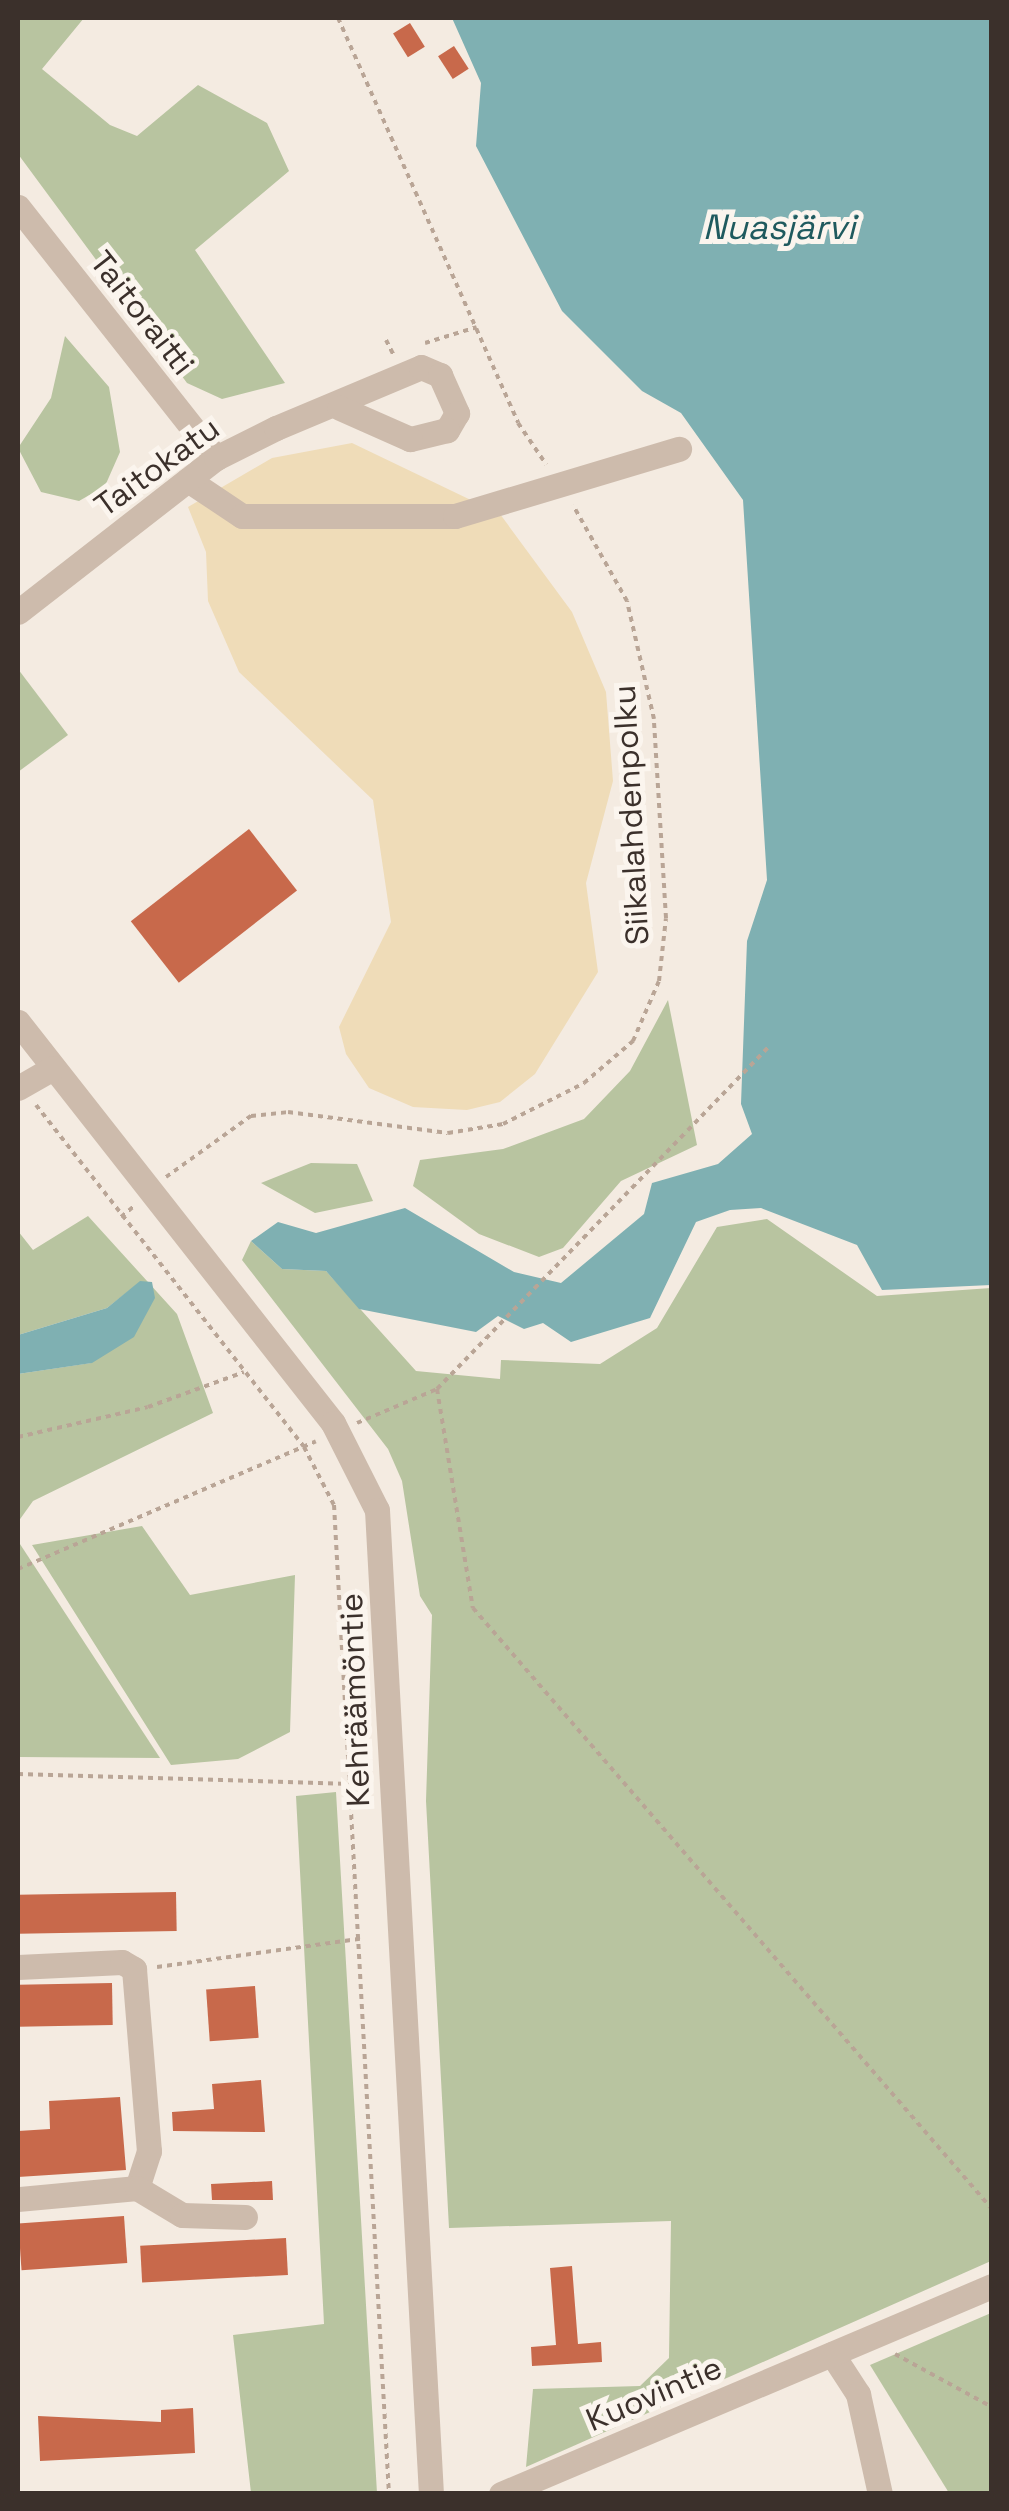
<!DOCTYPE html>
<html>
<head>
<meta charset="utf-8">
<style>
  body { margin:0 }
  #map { position:relative; width:1009px; height:2511px; overflow:hidden; background:#f4ebe1; font-family:"Space Grotesk",sans-serif }
  div>[style] { position:absolute }
  [style*='--x'] { left:calc(var(--x)*1px); top:calc(var(--y)*1px); width:calc(var(--w)*1px); rotate:calc(var(--a)*1deg) }
  .green>* { inset:0; background:#b8c4a0 }
  .sand>* { inset:0; background:#efdcb8 }
  .water>* { inset:0; background:#7fb0b2 }
  .building>* { inset:0; background:#c8694b; transform-origin:0 0 }
  .path>* { height:4px; margin-top:-2px; transform-origin:0; background:repeating-linear-gradient(90deg,#b9a596 0 5px,transparent 0 10px) }
  .minor>* { height:25px; margin:-12.5px; padding:0 12.5px; transform-origin:12.5px; border-radius:12.5px; background:#cdbbac }
  span { translate:-50% -50%; white-space:nowrap; text-align:center; line-height:1.15; -webkit-text-stroke:10px #fbf5ee; paint-order:stroke }
  .street-label { font-size:32px; color:#3b302b }
  .water-label { font-size:35px; color:#1f5a5e; font-style:italic }
  .frame { position:absolute; inset:0; border:20px solid #3b302b; pointer-events:none }
</style>
</head>
<body>
<div id="map">
  <div class="green">
    <i style="clip-path:polygon(18px 18px,84px 18px,42px 69px,110px 125px,137px 136px,198px 85px,267px 123px,289px 171px,195px 250px,285px 383px,222px 399px,187px 383px,18px 154px)"></i>
    <i style="clip-path:polygon(65px 336px,109px 387px,120px 452px,105px 486px,79px 501px,41px 492px,18px 448px,51px 398px)"></i>
    <i style="clip-path:polygon(18px 669px,68px 735px,18px 772px)"></i>
    <i style="clip-path:polygon(668px 1000px,697px 1145px,621px 1181px,563px 1248px,539px 1257px,479px 1234px,413px 1186px,420px 1160px,503px 1149px,584px 1119px,630px 1071px)"></i>
    <i style="clip-path:polygon(311px 1163px,357px 1164px,373px 1201px,315px 1213px,261px 1183px)"></i>
    <i style="clip-path:polygon(88px 1216px,177px 1314px,213px 1413px,33px 1501px,18px 1522px,18px 1374px,91px 1363px,140px 1282px,107px 1308px,18px 1335px,18px 1231px,33px 1250px)"></i>
    <i style="clip-path:polygon(767px 1219px,877px 1296px,991px 1288px,991px 2261px,526px 2467px,533px 2389px,640px 2386px,669px 2358px,671px 2221px,449px 2228px,426px 1801px,432px 1615px,420px 1596px,402px 1481px,388px 1449px,242px 1260px,251px 1241px,282px 1269px,326px 1271px,416px 1371px,500px 1379px,501px 1360px,600px 1364px,657px 1328px,717px 1227px)"></i>
    <i style="clip-path:polygon(142px 1526px,190px 1595px,295px 1575px,290px 1732px,238px 1759px,171px 1765px,32px 1545px)"></i>
    <i style="clip-path:polygon(18px 1541px,160px 1758px,18px 1757px)"></i>
    <i style="clip-path:polygon(336px 1792px,377px 2493px,251px 2493px,233px 2335px,324px 2324px,296px 1796px)"></i>
    <i style="clip-path:polygon(991px 2313px,991px 2493px,949px 2493px,870px 2365px)"></i>
  </div>
  <div class="sand">
    <i style="clip-path:polygon(352px 443px,500px 514px,572px 612px,606px 692px,613px 781px,586px 883px,598px 972px,535px 1074px,500px 1102px,467px 1110px,413px 1107px,369px 1088px,346px 1054px,339px 1027px,391px 922px,373px 800px,239px 672px,208px 601px,206px 552px,188px 507px,272px 458px)"></i>
  </div>
  <div class="water">
    <i style="clip-path:polygon(452px 18px,991px 18px,991px 1285px,882px 1290px,857px 1245px,761px 1208px,730px 1210px,696px 1222px,650px 1318px,571px 1342px,543px 1323px,524px 1329px,498px 1316px,476px 1332px,359px 1309px,326px 1271px,282px 1269px,251px 1241px,278px 1222px,316px 1233px,405px 1208px,514px 1272px,561px 1283px,644px 1214px,652px 1183px,718px 1164px,752px 1134px,741px 1104px,747px 941px,767px 880px,743px 500px,681px 413px,642px 391px,562px 311px,476px 146px,481px 83px)"></i>
    <i style="clip-path:polygon(140px 1281px,152px 1282px,155px 1298px,134px 1337px,92px 1363px,18px 1374px,18px 1335px,107px 1308px)"></i>
  </div>
  <div class="building">
    <i style="left:410px;top:23px;width:28px;height:20px;rotate:58deg"></i>
    <i style="left:454px;top:46px;width:27px;height:19px;rotate:57deg"></i>
    <i style="left:249px;top:829px;width:78px;height:150px;rotate:52deg"></i>
    <i style="left:176px;top:1892px;width:39px;height:158px;rotate:89deg"></i>
    <i style="left:112px;top:1983px;width:42px;height:94px;rotate:89deg"></i>
    <i style="left:255px;top:1986px;width:52px;height:49px;rotate:86deg"></i>
    <i style="clip-path:polygon(261px 2080px,265px 2132px,173px 2131px,172px 2112px,214px 2109px,212px 2084px)"></i>
    <i style="clip-path:polygon(120px 2097px,126px 2170px,18px 2177px,18px 2131px,50px 2129px,49px 2101px)"></i>
    <i style="clip-path:polygon(272px 2181px,273px 2200px,212px 2200px,211px 2184px)"></i>
    <i style="left:124px;top:2216px;width:47px;height:106px;rotate:86deg"></i>
    <i style="left:286px;top:2238px;width:37px;height:146px;rotate:87deg"></i>
    <i style="clip-path:polygon(572px 2266px,578px 2344px,601px 2342px,602px 2362px,532px 2366px,531px 2347px,556px 2345px,550px 2268px)"></i>
    <i style="clip-path:polygon(193px 2408px,195px 2453px,40px 2461px,38px 2416px,161px 2422px,161px 2410px)"></i>
  </div>
  <div class="path">
    <i style="--x:338;--y:18;--w:443;--a:66"></i>
    <i style="--x:518;--y:423;--w:50;--a:55.7"></i>
    <i style="--x:386;--y:340;--w:16;--a:63"></i>
    <i style="--x:425;--y:343;--w:54;--a:-17.1"></i>
    <i style="--x:165;--y:466;--w:25;--a:-40"></i>
    <i style="--x:36;--y:1105;--w:434;--a:51.9"></i>
    <i style="--x:304;--y:1447;--w:65;--a:62.7"></i>
    <i style="--x:334;--y:1505;--w:991;--a:86.82"></i>
    <i style="--x:166;--y:1177;--w:105;--a:-35.7"></i>
    <i style="--x:251;--y:1116;--w:37;--a:-6"></i>
    <i style="--x:288;--y:1112;--w:161;--a:7.5"></i>
    <i style="--x:448;--y:1133;--w:56;--a:-9.3"></i>
    <i style="--x:503;--y:1124;--w:91;--a:-26.8"></i>
    <i style="--x:584;--y:1083;--w:65;--a:-40.6"></i>
    <i style="--x:633;--y:1041;--w:65;--a:-66.6"></i>
    <i style="--x:659;--y:981;--w:63;--a:-83.7"></i>
    <i style="--x:666;--y:918;--w:199;--a:-93.5"></i>
    <i style="--x:654;--y:719;--w:121;--a:-102.9"></i>
    <i style="--x:627;--y:601;--w:110;--a:-119.4"></i>
    <i style="--x:121;--y:1217;--w:16;--a:-40"></i>
    <i style="--x:437;--y:1389;--w:222;--a:80.7"></i>
    <i style="--x:473;--y:1608;--w:794;--a:49.19"></i>
    <i style="--x:357;--y:1423;--w:87;--a:-23"></i>
    <i style="--x:437;--y:1389;--w:476;--a:-45.9"></i>
    <i style="--x:18;--y:1437;--w:133;--a:-13"></i>
    <i style="--x:148;--y:1407;--w:102;--a:-20"></i>
    <i style="--x:18;--y:1569;--w:324;--a:-23.2"></i>
    <i style="--x:18;--y:1774;--w:333;--a:1.7"></i>
    <i style="--x:157;--y:1967;--w:205;--a:-7.9"></i>
    <i style="--x:895;--y:2354;--w:111;--a:28.7"></i>
  </div>
  <div class="minor">
    <i style="--x:18;--y:207;--w:320;--a:51.7"></i>
    <i style="--x:188;--y:480;--w:65;--a:33.7"></i>
    <i style="--x:242;--y:516;--w:213;--a:0"></i>
    <i style="--x:455;--y:516;--w:234;--a:-16.7"></i>
    <i style="--x:18;--y:612;--w:251;--a:-37.9"></i>
    <i style="--x:216;--y:458;--w:67;--a:-26.6"></i>
    <i style="--x:276;--y:428;--w:157;--a:-22.8"></i>
    <i style="--x:421;--y:367;--w:21;--a:23"></i>
    <i style="--x:440;--y:375;--w:42;--a:65.9"></i>
    <i style="--x:457;--y:413;--w:20;--a:120"></i>
    <i style="--x:447;--y:430;--w:38;--a:166"></i>
    <i style="--x:410;--y:439;--w:77;--a:-156.1"></i>
    <i style="--x:18;--y:1022;--w:510;--a:51.85"></i>
    <i style="--x:333;--y:1423;--w:97;--a:63.2"></i>
    <i style="--x:377;--y:1510;--w:985;--a:86.86"></i>
    <i style="--x:18;--y:1088;--w:40;--a:-29.7"></i>
    <i style="--x:18;--y:1967;--w:104;--a:-2.8"></i>
    <i style="--x:122;--y:1962;--w:14;--a:30"></i>
    <i style="--x:134;--y:1969;--w:183;--a:85.3"></i>
    <i style="--x:149;--y:2151;--w:39;--a:108"></i>
    <i style="--x:137;--y:2188;--w:120;--a:174.7"></i>
    <i style="--x:137;--y:2188;--w:52;--a:31"></i>
    <i style="--x:182;--y:2215;--w:63;--a:1.8"></i>
    <i style="--x:832;--y:2354;--w:48;--a:57"></i>
    <i style="--x:858;--y:2394;--w:102;--a:77.6"></i>
    <i style="--x:501;--y:2494;--w:533;--a:-22.96"></i>
  </div>
  <div class="street-label">
    <span style="left:142px;top:313px;rotate:52deg">Taitoraitti</span>
    <span style="left:157px;top:467px;rotate:-36deg">Taitokatu</span>
    <span style="left:631px;top:815px;rotate:-93deg">Siikalahdenpolku</span>
    <span style="left:355px;top:1700px;rotate:-92deg">Kehräämöntie</span>
    <span style="left:654px;top:2394px;rotate:-23deg">Kuovintie</span>
  </div>
  <div class="water-label">
    <span style="left:779px;top:227px">Nuasjärvi</span>
  </div>
  <div class="frame"></div>
</div>
</body>
</html>
